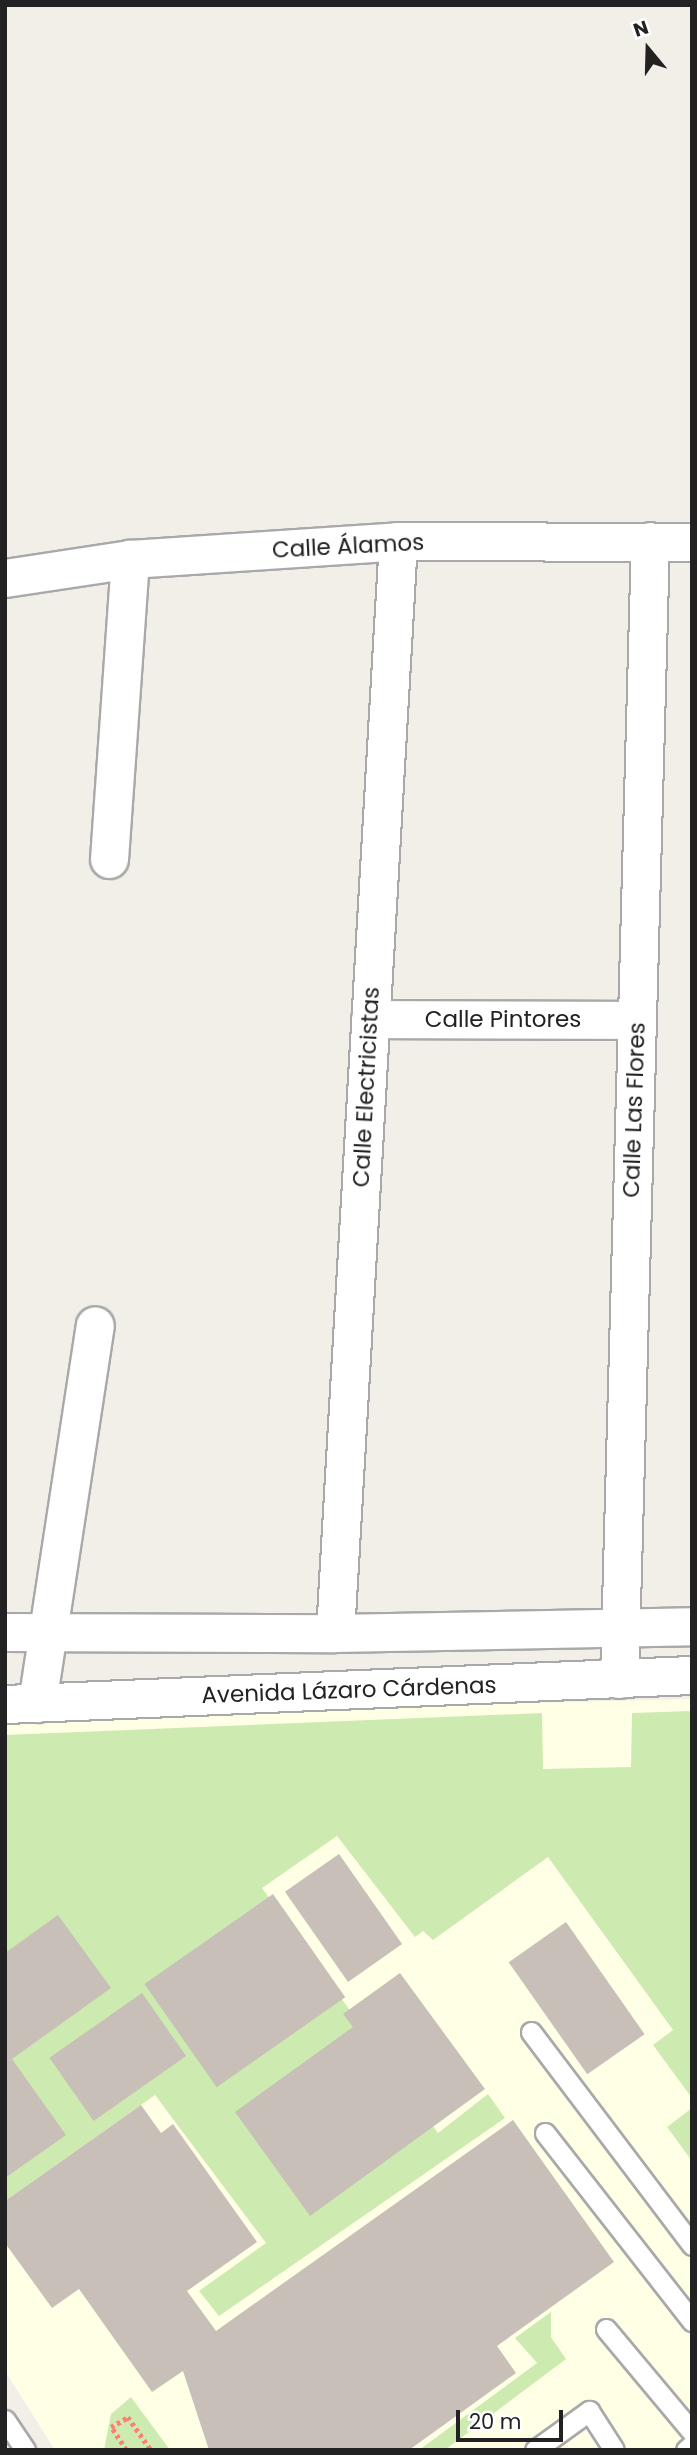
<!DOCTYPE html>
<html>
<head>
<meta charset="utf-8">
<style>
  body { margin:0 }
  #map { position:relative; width:697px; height:2455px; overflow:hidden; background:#f2efe9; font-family:Poppins,sans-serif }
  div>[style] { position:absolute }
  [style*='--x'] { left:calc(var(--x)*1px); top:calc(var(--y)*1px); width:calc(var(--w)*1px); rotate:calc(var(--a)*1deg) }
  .education>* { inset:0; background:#ffffe5 }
  .grass>* { inset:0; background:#cdebb0 }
  .building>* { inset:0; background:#c7bfb8; transform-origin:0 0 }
  .path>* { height:4.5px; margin-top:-2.25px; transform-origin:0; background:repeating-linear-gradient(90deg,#fa8072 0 3.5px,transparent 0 7px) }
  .roads { filter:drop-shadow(2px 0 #a9a9a9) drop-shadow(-2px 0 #a9a9a9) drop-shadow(0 2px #a9a9a9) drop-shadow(0 -2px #a9a9a9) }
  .service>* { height:19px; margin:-9.5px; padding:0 9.5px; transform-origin:9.5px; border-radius:9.5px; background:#fff }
  .minor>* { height:37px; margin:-18.5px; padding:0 18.5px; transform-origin:18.5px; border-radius:18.5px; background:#fff }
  span { translate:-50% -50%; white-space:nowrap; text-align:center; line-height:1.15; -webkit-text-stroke:5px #fff; paint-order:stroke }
  .street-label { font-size:23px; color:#222 }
  .frame { position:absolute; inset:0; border:7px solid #222; pointer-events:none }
  .north { position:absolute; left:613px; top:14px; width:70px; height:70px; -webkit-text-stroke:5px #fff; paint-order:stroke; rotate:341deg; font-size:19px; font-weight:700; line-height:28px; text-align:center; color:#222 }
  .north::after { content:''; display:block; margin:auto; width:24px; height:32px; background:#222; clip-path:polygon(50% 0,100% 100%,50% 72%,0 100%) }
  .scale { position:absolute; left:456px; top:2410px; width:107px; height:32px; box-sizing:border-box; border:4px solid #222; border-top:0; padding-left:9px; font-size:21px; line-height:24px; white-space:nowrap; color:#222; -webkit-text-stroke:5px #fff; paint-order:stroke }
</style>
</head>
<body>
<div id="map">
  <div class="education">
    <i style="clip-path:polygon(692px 1699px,692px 2450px,55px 2450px,5px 2371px,5px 1716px)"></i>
  </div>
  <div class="grass">
    <i style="clip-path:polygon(692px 1711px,692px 2098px,653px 2045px,673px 2030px,548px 1857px,433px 1940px,423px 1931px,415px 1937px,337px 1836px,262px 1888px,438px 2133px,488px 2094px,505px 2118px,219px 2316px,199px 2291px,266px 2243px,155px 2095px,5px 2201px,5px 1735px,542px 1713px,543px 1769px,631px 1767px,632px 1713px)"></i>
    <i style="clip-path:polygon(692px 2108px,692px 2161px,667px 2127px)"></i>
    <i style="clip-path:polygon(551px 2312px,551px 2337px,566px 2359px,445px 2450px,419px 2450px,537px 2363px,515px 2338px)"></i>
    <i style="clip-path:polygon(131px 2397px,170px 2450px,104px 2450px,111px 2414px)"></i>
  </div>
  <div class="building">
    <i style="left:339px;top:1854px;width:110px;height:66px;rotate:55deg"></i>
    <i style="left:273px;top:1894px;width:126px;height:157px;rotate:55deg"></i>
    <i style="clip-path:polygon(58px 1915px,111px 1988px,12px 2059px,66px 2135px,5px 2178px,5px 1953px)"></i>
    <i style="left:566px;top:1922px;width:137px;height:70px;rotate:55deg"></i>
    <i style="clip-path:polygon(400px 1973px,485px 2089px,310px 2216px,235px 2112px,353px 2027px,343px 2014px)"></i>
    <i style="left:142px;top:1993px;width:77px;height:113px;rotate:55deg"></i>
    <i style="clip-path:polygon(141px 2105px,161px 2133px,173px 2124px,257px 2242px,187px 2291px,216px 2331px,513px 2120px,614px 2262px,497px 2346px,516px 2373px,409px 2450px,209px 2450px,183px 2371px,152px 2392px,79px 2289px,52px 2308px,5px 2243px,5px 2201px)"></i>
  </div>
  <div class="path">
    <i style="--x:126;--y:2450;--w:27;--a:-123"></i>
    <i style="--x:111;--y:2427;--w:20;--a:-30"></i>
    <i style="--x:128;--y:2417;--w:40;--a:55.1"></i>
  </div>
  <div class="roads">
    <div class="service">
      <i style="--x:531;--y:2032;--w:267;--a:52.9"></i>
      <i style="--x:545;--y:2133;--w:239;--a:52"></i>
      <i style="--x:606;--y:2329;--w:134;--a:50.1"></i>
      <i style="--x:5;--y:2420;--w:36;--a:56"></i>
      <i style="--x:535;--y:2450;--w:67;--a:-35.8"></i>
      <i style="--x:589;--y:2411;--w:46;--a:57.3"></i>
      <i style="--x:686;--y:2450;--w:8;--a:-40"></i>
    </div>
    <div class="minor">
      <i style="--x:5;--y:578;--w:126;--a:-8.6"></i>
      <i style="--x:130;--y:559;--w:269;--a:-3.8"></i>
      <i style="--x:398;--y:541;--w:294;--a:0.2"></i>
      <i style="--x:109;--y:859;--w:301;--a:-86"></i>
      <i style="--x:370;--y:1019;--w:266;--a:0.2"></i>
      <i style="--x:5;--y:1632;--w:330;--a:0.2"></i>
      <i style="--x:335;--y:1633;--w:357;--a:-1.1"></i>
      <i style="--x:335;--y:1633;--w:1094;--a:-86.7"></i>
      <i style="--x:619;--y:1679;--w:1138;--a:-88.44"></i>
      <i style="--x:37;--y:1703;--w:382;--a:-81.3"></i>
      <i style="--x:5;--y:1704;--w:688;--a:-2.42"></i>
    </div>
  </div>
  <div class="street-label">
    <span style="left:348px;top:546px;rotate:-3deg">Calle Álamos</span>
    <span style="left:503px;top:1019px">Calle Pintores</span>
    <span style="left:366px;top:1087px;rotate:-87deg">Calle Electricistas</span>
    <span style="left:634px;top:1110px;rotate:-88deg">Calle Las Flores</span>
    <span style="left:349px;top:1690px;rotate:-2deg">Avenida Lázaro Cárdenas</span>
  </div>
  <div class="frame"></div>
  <div class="north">N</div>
  <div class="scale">20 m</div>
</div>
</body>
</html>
